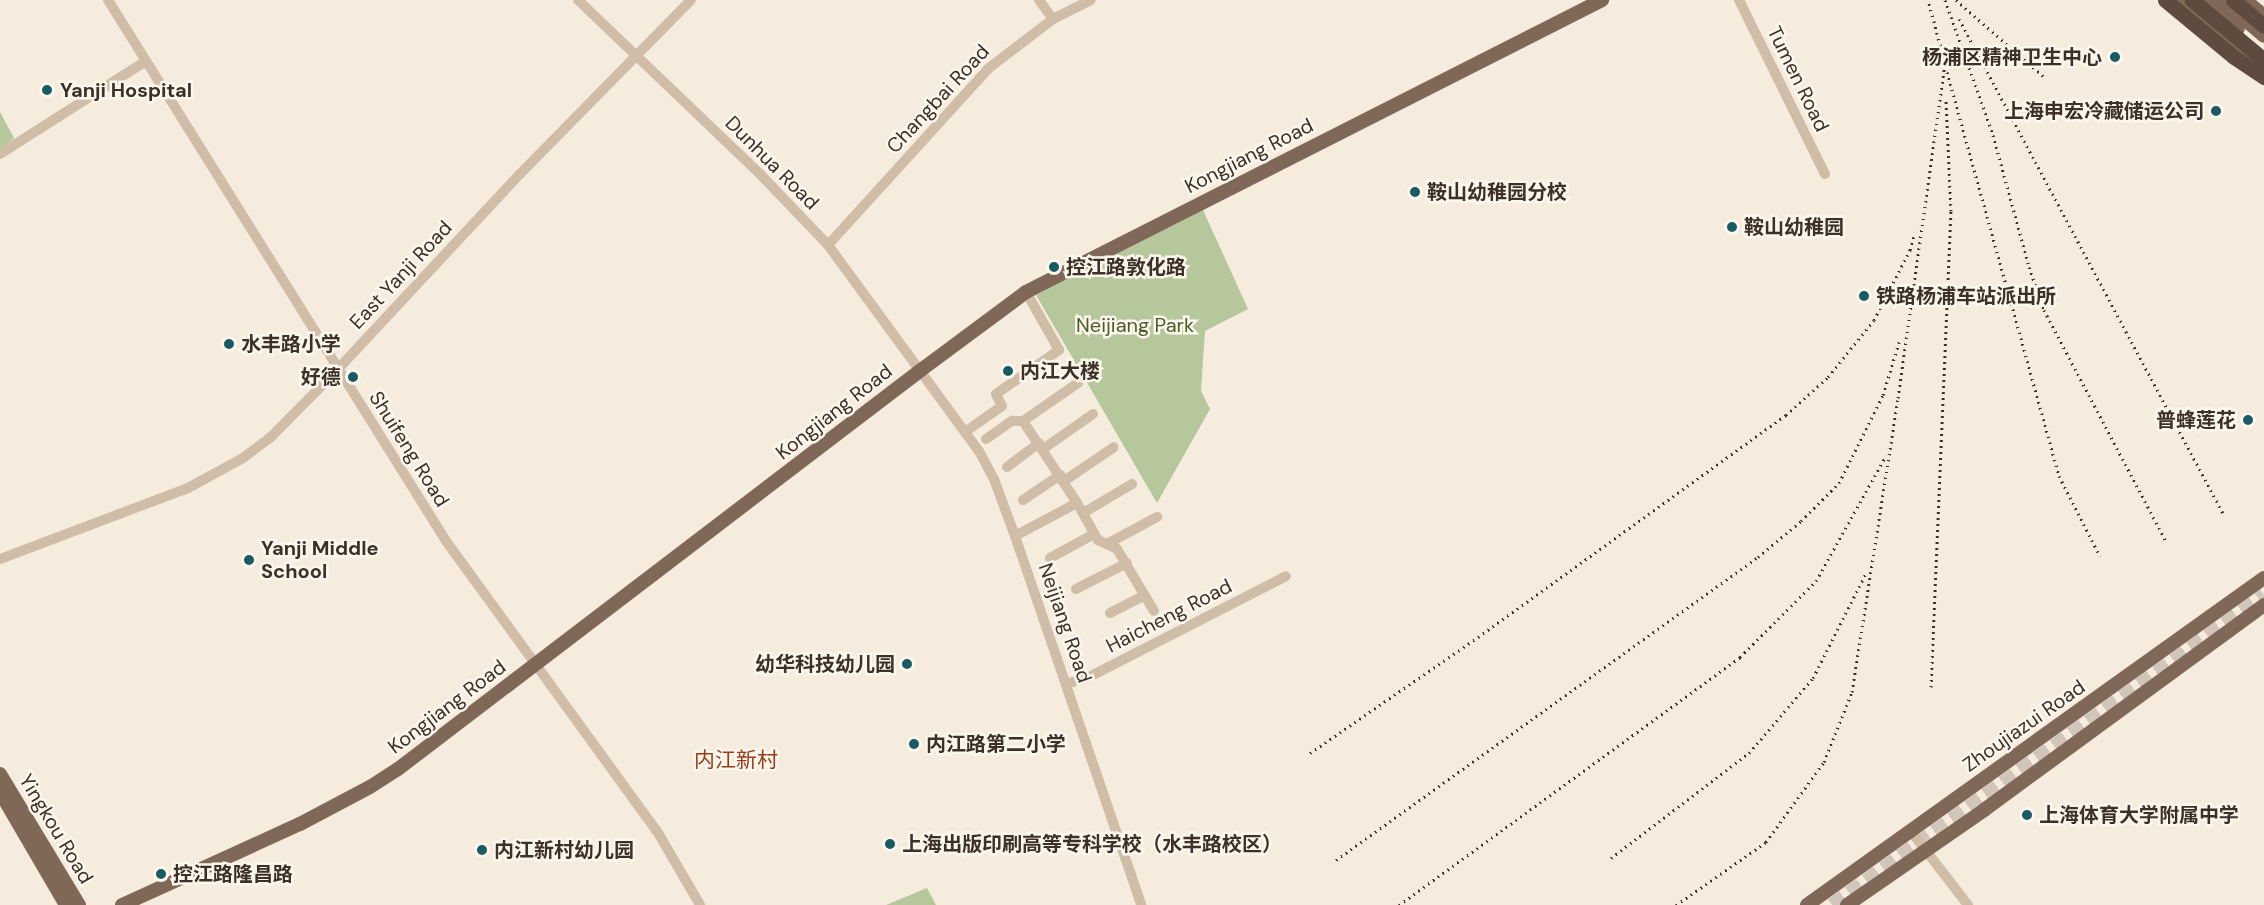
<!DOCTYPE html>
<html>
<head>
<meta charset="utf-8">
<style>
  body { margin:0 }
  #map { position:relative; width:2264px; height:905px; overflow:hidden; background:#f6ecde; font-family:"DM Sans","Noto Sans SC",sans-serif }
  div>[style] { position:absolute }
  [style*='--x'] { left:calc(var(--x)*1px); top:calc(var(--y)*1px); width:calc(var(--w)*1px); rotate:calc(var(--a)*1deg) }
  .green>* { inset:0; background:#b6c79c }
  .major-tunnel>* { height:14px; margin-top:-7px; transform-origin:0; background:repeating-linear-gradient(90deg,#d1c6ba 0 14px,transparent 0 21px) }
  .minor>* { height:10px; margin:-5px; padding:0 5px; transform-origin:5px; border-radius:5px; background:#d0bda8 }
  .major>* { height:14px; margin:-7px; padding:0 7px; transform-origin:7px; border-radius:7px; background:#806858 }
  .highway>* { height:15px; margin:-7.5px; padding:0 7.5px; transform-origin:7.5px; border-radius:7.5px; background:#5e4a3f }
  .rail>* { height:3px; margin-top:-1.5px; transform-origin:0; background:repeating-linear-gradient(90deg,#3c3029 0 1.5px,transparent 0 6px) }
  .dots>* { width:16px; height:16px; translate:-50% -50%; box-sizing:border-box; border:3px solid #fcf6ec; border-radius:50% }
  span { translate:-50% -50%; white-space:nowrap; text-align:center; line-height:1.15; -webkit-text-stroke:5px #fcf6ec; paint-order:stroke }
  .poi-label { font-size:20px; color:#3c3029; font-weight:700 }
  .right { translate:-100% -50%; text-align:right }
  .left { translate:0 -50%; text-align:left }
  .street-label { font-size:20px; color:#3c3029 }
  .park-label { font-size:20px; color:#485e29 }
  .neighbourhood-label { font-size:21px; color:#963c17 }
</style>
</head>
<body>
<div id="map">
  <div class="green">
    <i style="clip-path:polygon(0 112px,14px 138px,0 150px)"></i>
    <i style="clip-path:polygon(1203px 210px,1248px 309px,1205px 331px,1201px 391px,1210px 409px,1157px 503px,1036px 295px)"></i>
    <i style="clip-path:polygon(927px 888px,936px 905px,886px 905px)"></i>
  </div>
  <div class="major-tunnel">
    <i style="--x:1832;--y:905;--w:532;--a:-35.66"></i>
  </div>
  <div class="minor">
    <i style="--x:108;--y:0;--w:638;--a:58"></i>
    <i style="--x:446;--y:541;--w:359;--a:54"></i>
    <i style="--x:657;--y:831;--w:86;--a:59.8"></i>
    <i style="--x:578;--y:0;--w:252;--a:43.7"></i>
    <i style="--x:760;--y:174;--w:98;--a:46.2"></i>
    <i style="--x:828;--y:245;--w:255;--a:53.8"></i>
    <i style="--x:979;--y:451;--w:32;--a:62"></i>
    <i style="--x:994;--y:479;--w:61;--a:69.8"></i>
    <i style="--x:1015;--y:536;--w:390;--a:71.1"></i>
    <i style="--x:1039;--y:0;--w:24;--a:54"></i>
    <i style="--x:1739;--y:0;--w:194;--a:63.7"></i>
    <i style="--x:0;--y:154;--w:173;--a:-32.5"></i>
    <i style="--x:828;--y:245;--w:239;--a:-47.7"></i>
    <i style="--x:989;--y:68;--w:81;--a:-37.4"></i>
    <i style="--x:1053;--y:19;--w:42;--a:-26.6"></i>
    <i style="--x:1023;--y:421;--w:67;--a:-34.6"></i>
    <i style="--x:965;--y:432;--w:45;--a:-35.1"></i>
    <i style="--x:1002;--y:406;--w:13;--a:-117"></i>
    <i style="--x:996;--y:394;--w:77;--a:-34.9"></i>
    <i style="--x:1059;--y:350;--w:67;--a:-119.6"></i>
    <i style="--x:986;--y:439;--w:32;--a:-35"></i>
    <i style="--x:1012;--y:421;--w:11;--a:0"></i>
    <i style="--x:1023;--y:421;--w:98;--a:56.6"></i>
    <i style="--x:1077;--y:503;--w:70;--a:152"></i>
    <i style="--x:1043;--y:449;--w:61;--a:-35"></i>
    <i style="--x:1007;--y:467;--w:40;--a:-37"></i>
    <i style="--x:1064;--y:481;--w:60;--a:-34.2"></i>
    <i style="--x:1023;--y:500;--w:45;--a:-34"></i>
    <i style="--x:1077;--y:503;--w:43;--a:60.4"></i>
    <i style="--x:1098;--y:540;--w:21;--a:25"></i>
    <i style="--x:1117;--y:549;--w:72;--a:59.2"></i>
    <i style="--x:1083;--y:513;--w:57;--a:-30.6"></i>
    <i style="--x:1107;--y:544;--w:57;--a:-28.4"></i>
    <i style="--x:1050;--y:558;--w:50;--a:-28.6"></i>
    <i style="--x:0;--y:559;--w:201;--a:-20.7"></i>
    <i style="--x:188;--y:488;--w:63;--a:-28.6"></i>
    <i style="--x:243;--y:458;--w:34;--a:-37"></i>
    <i style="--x:270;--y:438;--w:97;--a:-45.4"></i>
    <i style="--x:338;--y:369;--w:265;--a:-47"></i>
    <i style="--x:519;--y:175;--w:245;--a:-45.5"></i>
    <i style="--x:1076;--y:589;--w:57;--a:-27"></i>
    <i style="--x:1110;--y:613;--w:39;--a:-27"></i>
    <i style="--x:1066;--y:684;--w:24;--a:-17"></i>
    <i style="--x:1089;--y:677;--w:221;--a:-27.1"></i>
    <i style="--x:1910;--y:830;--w:95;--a:52.3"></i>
  </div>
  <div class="major">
    <i style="--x:2181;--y:0;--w:103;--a:41.4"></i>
    <i style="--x:2206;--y:0;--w:43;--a:42.2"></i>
    <i style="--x:2222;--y:0;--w:55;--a:40.6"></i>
    <i style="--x:2245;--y:0;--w:25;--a:40"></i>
    <i style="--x:0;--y:774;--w:153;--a:58.9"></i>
    <i style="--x:0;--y:792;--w:131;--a:59.7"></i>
    <i style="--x:122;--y:905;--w:196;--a:-24.5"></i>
    <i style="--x:300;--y:824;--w:79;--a:-27.9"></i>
    <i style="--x:370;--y:787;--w:33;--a:-33"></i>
    <i style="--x:398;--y:769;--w:658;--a:-37.34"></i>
    <i style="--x:921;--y:370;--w:131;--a:-36.6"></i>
    <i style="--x:1026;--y:292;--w:646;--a:-26.88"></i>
    <i style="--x:1807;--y:905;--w:562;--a:-35.59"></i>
    <i style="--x:1847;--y:905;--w:167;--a:-34.7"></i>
    <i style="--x:1984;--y:810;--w:347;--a:-36.2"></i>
  </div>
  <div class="highway">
    <i style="--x:2165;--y:0;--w:89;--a:39.6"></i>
    <i style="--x:2234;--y:57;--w:36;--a:34"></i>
    <i style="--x:2192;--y:0;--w:94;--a:39.8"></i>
    <i style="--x:2233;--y:0;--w:40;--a:40"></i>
  </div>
  <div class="rail">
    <i style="--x:1945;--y:0;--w:143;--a:70.4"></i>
    <i style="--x:1993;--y:135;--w:137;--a:74.7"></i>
    <i style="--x:2029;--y:267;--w:46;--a:70.8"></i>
    <i style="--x:2044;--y:310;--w:261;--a:62.2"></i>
    <i style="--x:1956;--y:0;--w:116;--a:41.1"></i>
    <i style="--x:1959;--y:19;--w:562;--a:61.89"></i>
    <i style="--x:1947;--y:72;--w:419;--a:74.5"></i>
    <i style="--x:2059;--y:476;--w:90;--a:62.9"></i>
    <i style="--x:1931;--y:687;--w:476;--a:-87.6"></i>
    <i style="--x:1951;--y:211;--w:112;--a:-92.6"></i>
    <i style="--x:1310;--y:753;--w:204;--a:-34.6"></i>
    <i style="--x:1478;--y:637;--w:380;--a:-35.8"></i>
    <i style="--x:1786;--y:415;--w:57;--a:-42.1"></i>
    <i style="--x:1828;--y:377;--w:73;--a:-51.1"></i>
    <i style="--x:1874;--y:320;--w:79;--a:-62.8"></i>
    <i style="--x:1910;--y:250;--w:18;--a:-74"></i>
    <i style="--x:1611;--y:858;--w:173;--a:-37.3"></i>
    <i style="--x:1749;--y:753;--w:99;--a:-49.5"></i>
    <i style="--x:1813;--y:678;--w:118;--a:-63.2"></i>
    <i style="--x:1336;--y:860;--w:520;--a:-35.68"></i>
    <i style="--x:1758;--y:557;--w:56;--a:-39.9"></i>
    <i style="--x:1801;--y:521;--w:54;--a:-45"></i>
    <i style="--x:1839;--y:483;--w:98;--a:-63.4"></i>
    <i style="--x:1883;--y:395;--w:59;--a:-73.1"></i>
    <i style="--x:1399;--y:905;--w:422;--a:-36"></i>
    <i style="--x:1740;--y:657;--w:107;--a:-45"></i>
    <i style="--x:1816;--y:581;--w:143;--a:-60.8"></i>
    <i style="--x:1676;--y:905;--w:110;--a:-35"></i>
    <i style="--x:1766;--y:842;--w:99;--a:-54.1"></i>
    <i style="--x:1824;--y:762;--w:75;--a:-68.2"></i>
    <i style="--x:1852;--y:692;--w:298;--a:-81.1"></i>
    <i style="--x:1898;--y:398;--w:338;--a:-82"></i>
    <i style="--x:1945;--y:63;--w:65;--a:-105.1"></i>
  </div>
  <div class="dots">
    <i style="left:2115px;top:57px;background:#195b64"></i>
    <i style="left:47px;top:90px;background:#195b64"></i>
    <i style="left:2216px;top:111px;background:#195b64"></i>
    <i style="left:1415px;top:192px;background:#195b64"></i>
    <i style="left:1732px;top:227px;background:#195b64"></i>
    <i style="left:1054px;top:267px;background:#195b64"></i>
    <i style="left:1864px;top:296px;background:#195b64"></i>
    <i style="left:229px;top:344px;background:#195b64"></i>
    <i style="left:1008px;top:371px;background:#195b64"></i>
    <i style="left:353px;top:377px;background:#195b64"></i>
    <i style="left:2248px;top:420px;background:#195b64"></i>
    <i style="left:249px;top:560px;background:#195b64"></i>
    <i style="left:907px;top:664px;background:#195b64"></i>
    <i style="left:914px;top:744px;background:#195b64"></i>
    <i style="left:2027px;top:815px;background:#195b64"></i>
    <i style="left:890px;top:844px;background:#195b64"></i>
    <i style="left:482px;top:850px;background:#195b64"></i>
    <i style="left:161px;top:874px;background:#195b64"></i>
  </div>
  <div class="poi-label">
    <span class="right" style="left:2102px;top:57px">杨浦区精神卫生中心</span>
    <span class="left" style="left:60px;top:90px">Yanji Hospital</span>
    <span class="right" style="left:2204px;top:111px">上海申宏冷藏储运公司</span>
    <span class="left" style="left:1427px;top:192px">鞍山幼稚园分校</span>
    <span class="left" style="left:1744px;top:227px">鞍山幼稚园</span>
    <span class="left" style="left:1066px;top:267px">控江路敦化路</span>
    <span class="left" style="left:1876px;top:296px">铁路杨浦车站派出所</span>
    <span class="left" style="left:241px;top:344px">水丰路小学</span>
    <span class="left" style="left:1020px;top:371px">内江大楼</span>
    <span class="right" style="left:341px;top:377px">好德</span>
    <span class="right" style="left:2236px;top:420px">普蜂莲花</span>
    <span class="left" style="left:261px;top:560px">Yanji Middle<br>School</span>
    <span class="right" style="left:895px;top:664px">幼华科技幼儿园</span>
    <span class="left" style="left:926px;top:744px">内江路第二小学</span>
    <span class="left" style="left:2039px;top:815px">上海体育大学附属中学</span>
    <span class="left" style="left:902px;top:844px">上海出版印刷高等专科学校（水丰路校区）</span>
    <span class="left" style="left:494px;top:850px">内江新村幼儿园</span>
    <span class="left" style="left:173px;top:874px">控江路隆昌路</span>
  </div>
  <div class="street-label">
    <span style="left:1798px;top:79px;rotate:64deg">Tumen Road</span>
    <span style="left:938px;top:99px;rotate:-47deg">Changbai Road</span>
    <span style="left:1249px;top:156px;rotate:-27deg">Kongjiang Road</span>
    <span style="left:772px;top:163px;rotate:45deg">Dunhua Road</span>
    <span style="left:401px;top:275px;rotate:-47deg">East Yanji Road</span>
    <span style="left:834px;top:412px;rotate:-38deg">Kongjiang Road</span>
    <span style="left:409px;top:449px;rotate:58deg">Shuifeng Road</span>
    <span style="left:1169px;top:616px;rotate:-27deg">Haicheng Road</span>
    <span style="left:1065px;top:623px;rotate:71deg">Neijiang Road</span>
    <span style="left:447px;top:707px;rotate:-37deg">Kongjiang Road</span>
    <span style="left:2024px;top:726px;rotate:-35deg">Zhoujiazui Road</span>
    <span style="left:56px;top:829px;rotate:59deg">Yingkou Road</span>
  </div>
  <div class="park-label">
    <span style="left:1135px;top:325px">Neijiang Park</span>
  </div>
  <div class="neighbourhood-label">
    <span style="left:736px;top:760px">内江新村</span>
  </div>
</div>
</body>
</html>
